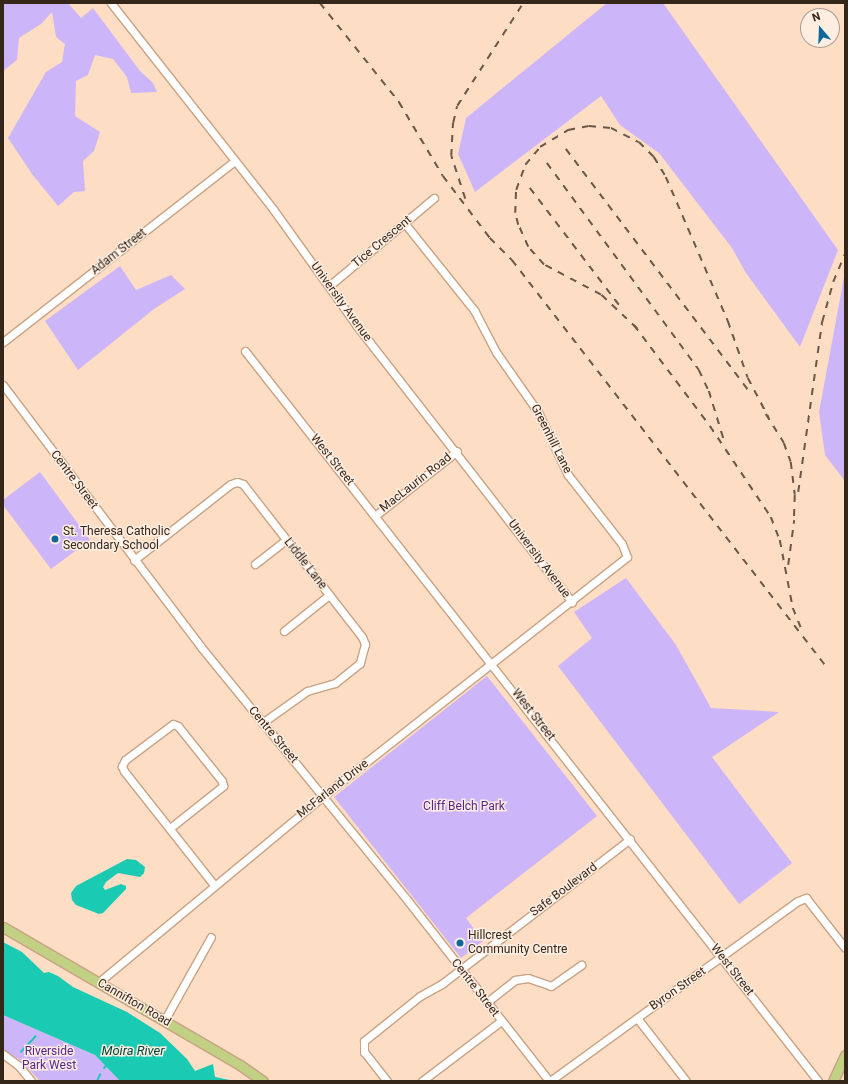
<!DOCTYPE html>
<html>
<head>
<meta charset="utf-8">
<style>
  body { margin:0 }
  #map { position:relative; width:848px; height:1084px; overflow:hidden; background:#fdddc4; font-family:Roboto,sans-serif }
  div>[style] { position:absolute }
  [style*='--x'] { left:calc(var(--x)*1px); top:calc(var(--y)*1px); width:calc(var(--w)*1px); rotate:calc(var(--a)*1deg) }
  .green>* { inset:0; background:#cdb5f9 }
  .water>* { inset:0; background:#1acab2 }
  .stream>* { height:1.5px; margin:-0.75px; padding:0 0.75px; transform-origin:0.75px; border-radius:0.75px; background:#1acab2 }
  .roads { filter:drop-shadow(1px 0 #c9a284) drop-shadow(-1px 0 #c9a284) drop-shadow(0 1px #c9a284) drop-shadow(0 -1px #c9a284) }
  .minor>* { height:7px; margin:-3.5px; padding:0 3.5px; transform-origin:3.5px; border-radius:3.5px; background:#fff }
  .major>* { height:9px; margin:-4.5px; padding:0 4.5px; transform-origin:4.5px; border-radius:4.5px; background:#c1d082 }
  .rail>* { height:1.5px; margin-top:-0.75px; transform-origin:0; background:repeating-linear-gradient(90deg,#6b5747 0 7px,transparent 0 14px) }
  .dots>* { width:11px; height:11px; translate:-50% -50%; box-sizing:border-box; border:2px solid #feeee1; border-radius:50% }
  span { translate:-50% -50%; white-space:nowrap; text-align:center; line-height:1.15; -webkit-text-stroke:3px #feeee1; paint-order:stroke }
  .street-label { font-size:12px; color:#35261a }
  .poi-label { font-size:12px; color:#35261a }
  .left { translate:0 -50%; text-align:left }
  .park-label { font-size:12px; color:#56258f }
  .water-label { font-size:13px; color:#00473d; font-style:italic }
  .frame { position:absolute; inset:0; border:4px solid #35261a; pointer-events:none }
  .north { position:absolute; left:800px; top:8px; width:40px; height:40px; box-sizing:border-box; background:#feeee1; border:1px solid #ae9e91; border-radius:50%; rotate:341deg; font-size:11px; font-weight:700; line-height:16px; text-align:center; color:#35261a }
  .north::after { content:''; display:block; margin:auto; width:14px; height:18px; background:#0f6898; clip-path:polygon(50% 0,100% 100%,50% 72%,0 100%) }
</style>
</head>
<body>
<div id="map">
  <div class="green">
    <i style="clip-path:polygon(3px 3px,68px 3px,81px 18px,93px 8px,140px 71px,153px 83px,157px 92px,131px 93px,127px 77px,113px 59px,95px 55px,88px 75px,76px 81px,75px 116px,100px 132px,94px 151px,83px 161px,85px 191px,74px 192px,58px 206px,32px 174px,8px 138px,46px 72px,62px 62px,65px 44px,56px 37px,52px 12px,41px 24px,19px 38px,17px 60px,3px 71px)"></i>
    <i style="clip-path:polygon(607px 3px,663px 3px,838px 250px,800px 347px,746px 273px,732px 248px,659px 153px,620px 125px,601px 96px,475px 192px,458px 154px,466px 118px)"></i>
    <i style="clip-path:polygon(120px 266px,136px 290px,171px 275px,185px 289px,154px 309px,78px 370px,45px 321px)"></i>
    <i style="clip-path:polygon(845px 272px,845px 481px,825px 455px,819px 412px)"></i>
    <i style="clip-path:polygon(40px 472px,90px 540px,51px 569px,3px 505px,3px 500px)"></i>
    <i style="clip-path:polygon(626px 578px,676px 645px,711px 708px,779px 712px,712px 757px,792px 863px,739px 904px,558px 666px,592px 638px,574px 612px)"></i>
    <i style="clip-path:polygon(487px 676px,597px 816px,466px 918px,483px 941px,461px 958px,334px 797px)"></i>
    <i style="clip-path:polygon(3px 1015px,95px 1055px,120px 1081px,40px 1081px,20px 1060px,3px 1050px)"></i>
  </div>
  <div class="water">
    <i style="clip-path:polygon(127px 859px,136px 860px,145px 867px,144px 873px,140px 877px,118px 873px,106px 882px,103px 887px,105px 890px,121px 884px,126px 886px,126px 889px,103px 913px,99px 914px,76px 905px,72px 900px,71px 893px,76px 886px)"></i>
    <i style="clip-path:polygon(3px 942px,22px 952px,44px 973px,49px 972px,58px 976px,73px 987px,127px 1012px,160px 1033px,187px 1059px,195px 1071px,213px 1064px,215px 1077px,235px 1081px,120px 1081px,95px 1055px,3px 1015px)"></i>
  </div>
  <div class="stream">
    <i style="--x:21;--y:1052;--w:21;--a:-47"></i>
    <i style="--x:104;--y:1068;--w:4;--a:-45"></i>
    <i style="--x:97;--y:1081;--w:7;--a:-63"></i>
  </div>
  <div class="roads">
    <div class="minor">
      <i style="--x:111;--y:3;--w:262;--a:51.8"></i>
      <i style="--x:273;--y:209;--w:144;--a:54.3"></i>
      <i style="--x:357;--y:326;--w:350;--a:52.1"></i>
      <i style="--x:329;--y:286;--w:137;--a:-40"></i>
      <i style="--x:3;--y:342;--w:294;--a:-38"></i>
      <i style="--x:245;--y:351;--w:928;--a:51.87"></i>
      <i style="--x:3;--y:385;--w:328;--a:52.9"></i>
      <i style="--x:201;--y:647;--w:328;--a:50.8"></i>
      <i style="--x:408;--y:901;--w:229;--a:51.9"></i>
      <i style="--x:376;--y:515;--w:103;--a:-38.3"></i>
      <i style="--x:134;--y:560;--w:123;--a:-38.1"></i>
      <i style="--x:231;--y:484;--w:6;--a:-18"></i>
      <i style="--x:237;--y:482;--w:6;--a:18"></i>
      <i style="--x:243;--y:484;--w:194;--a:52.1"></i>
      <i style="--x:362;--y:637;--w:8;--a:67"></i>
      <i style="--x:365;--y:644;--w:20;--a:105"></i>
      <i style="--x:360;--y:663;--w:32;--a:141"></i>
      <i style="--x:335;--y:683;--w:29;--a:164"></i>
      <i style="--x:307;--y:691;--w:55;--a:144.6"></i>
      <i style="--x:255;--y:564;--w:39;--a:-38"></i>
      <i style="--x:284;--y:631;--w:58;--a:-38.7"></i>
      <i style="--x:170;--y:828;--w:68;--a:-38.4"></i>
      <i style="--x:223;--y:786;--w:5;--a:-101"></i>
      <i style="--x:222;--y:781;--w:70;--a:-128.7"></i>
      <i style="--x:178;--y:726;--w:5;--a:-158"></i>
      <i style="--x:173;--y:724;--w:60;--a:143.1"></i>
      <i style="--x:125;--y:760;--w:7;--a:117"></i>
      <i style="--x:122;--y:766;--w:5;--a:68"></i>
      <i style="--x:124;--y:771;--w:145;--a:51.7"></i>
      <i style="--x:99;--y:982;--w:291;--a:-39.7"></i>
      <i style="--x:323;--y:796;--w:387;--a:-38.2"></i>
      <i style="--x:627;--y:557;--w:14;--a:-111"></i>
      <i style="--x:622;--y:544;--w:88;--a:-128"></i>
      <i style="--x:568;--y:475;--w:70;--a:-115.5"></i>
      <i style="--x:538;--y:412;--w:73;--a:-125"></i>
      <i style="--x:496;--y:352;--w:47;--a:-117.6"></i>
      <i style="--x:474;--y:310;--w:110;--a:-128.7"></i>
      <i style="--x:487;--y:1002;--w:36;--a:-38"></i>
      <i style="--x:515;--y:980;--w:13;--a:-9"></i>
      <i style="--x:528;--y:978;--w:24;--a:19"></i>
      <i style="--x:551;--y:986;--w:37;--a:-35"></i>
      <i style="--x:637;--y:1018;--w:80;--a:52.1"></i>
      <i style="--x:164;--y:1021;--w:96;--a:-60.8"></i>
      <i style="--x:3;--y:1054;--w:20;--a:37"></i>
      <i style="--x:19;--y:1066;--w:19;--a:51"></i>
      <i style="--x:387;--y:1081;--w:37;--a:-128"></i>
      <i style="--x:364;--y:1052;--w:11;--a:-90"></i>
      <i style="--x:364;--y:1041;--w:72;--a:-38.8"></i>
      <i style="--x:420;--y:996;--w:26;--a:-29"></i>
      <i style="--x:443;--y:983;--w:236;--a:-37.6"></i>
      <i style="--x:422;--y:1081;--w:99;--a:-37.2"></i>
      <i style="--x:550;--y:1081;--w:306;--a:-36"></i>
      <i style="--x:798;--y:901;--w:9;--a:-21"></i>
      <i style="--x:806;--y:898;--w:63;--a:52"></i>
    </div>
    <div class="major">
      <i style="--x:3;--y:927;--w:274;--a:30.2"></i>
      <i style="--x:240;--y:1065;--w:28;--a:35"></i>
      <i style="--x:833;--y:1081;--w:29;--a:-65"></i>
    </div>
  </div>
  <div class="rail">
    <i style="--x:320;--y:3;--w:127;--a:51.4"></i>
    <i style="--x:399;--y:102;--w:86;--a:59.3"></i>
    <i style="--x:443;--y:176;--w:78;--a:52.8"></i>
    <i style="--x:490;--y:238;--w:31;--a:45"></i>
    <i style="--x:512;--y:260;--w:512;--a:52.3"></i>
    <i style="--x:566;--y:149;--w:308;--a:52.9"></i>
    <i style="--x:547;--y:163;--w:257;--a:53.7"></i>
    <i style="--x:699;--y:370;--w:23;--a:65"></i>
    <i style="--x:709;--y:391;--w:51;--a:73"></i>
    <i style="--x:530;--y:188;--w:148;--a:52.7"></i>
    <i style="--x:465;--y:199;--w:45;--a:-108"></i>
    <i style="--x:451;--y:156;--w:33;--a:-87"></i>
    <i style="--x:453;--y:123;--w:17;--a:-77"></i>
    <i style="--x:457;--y:106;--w:122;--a:-57.3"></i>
    <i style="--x:634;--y:325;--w:126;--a:53"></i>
    <i style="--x:710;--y:426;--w:110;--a:56.2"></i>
    <i style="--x:771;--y:517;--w:25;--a:69"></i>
    <i style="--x:780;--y:540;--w:69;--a:79.2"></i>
    <i style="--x:793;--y:608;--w:24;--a:68"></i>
    <i style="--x:637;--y:329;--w:50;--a:-136.6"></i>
    <i style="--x:601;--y:295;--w:64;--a:-152.2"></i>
    <i style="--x:544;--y:265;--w:24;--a:-132"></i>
    <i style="--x:528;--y:247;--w:24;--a:-114"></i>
    <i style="--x:518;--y:225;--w:12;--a:-104"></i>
    <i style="--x:515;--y:213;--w:23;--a:-88"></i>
    <i style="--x:516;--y:190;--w:27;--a:-70"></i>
    <i style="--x:525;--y:165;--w:23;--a:-50"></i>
    <i style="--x:540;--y:147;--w:33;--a:-31"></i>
    <i style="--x:568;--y:130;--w:21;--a:-11"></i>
    <i style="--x:589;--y:126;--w:22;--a:5"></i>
    <i style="--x:611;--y:128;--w:31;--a:27"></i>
    <i style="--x:639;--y:142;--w:21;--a:45"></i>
    <i style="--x:654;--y:157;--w:23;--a:59"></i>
    <i style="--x:666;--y:177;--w:157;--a:66.7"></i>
    <i style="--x:728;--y:321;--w:60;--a:70.7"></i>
    <i style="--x:748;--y:378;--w:45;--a:62.3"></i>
    <i style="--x:766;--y:414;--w:34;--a:58"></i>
    <i style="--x:784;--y:443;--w:20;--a:70"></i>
    <i style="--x:791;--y:462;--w:33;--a:83"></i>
    <i style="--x:795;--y:495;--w:29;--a:92"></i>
    <i style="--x:798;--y:492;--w:172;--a:-82"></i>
    <i style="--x:822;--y:322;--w:41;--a:-74.6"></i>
    <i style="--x:833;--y:282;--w:30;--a:-67"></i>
    <i style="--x:788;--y:565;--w:45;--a:-82.4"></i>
  </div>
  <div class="dots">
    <i style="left:55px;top:539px;background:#0f6898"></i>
    <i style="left:460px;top:943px;background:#0f6898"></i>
  </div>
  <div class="street-label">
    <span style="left:382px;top:242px;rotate:-40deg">Tice Crescent</span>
    <span style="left:119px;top:252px;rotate:-38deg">Adam Street</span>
    <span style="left:341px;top:302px;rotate:54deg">University Avenue</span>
    <span style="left:551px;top:439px;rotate:63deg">Greenhill Lane</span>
    <span style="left:332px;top:460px;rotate:51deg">West Street</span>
    <span style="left:74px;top:480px;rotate:53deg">Centre Street</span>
    <span style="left:416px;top:483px;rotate:-38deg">MacLaurin Road</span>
    <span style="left:539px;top:559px;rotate:53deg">University Avenue</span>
    <span style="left:305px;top:564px;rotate:52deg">Liddle Lane</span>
    <span style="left:533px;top:715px;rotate:52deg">West Street</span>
    <span style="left:273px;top:735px;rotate:50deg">Centre Street</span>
    <span style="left:333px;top:789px;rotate:-38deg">McFarland Drive</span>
    <span style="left:564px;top:890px;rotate:-37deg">Safe Boulevard</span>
    <span style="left:732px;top:970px;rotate:52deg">West Street</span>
    <span style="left:475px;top:988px;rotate:52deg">Centre Street</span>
    <span style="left:678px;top:989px;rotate:-35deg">Byron Street</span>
    <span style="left:134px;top:1003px;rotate:30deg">Cannifton Road</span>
  </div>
  <div class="poi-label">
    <span class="left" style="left:63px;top:539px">St. Theresa Catholic<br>Secondary School</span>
    <span class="left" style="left:468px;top:943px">Hillcrest<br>Community Centre</span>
  </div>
  <div class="park-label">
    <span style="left:464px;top:807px">Cliff Belch Park</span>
    <span style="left:49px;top:1059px">Riverside<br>Park West</span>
  </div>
  <div class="water-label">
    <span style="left:133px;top:1051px">Moira River</span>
  </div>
  <div class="frame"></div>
  <div class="north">N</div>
</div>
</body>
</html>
